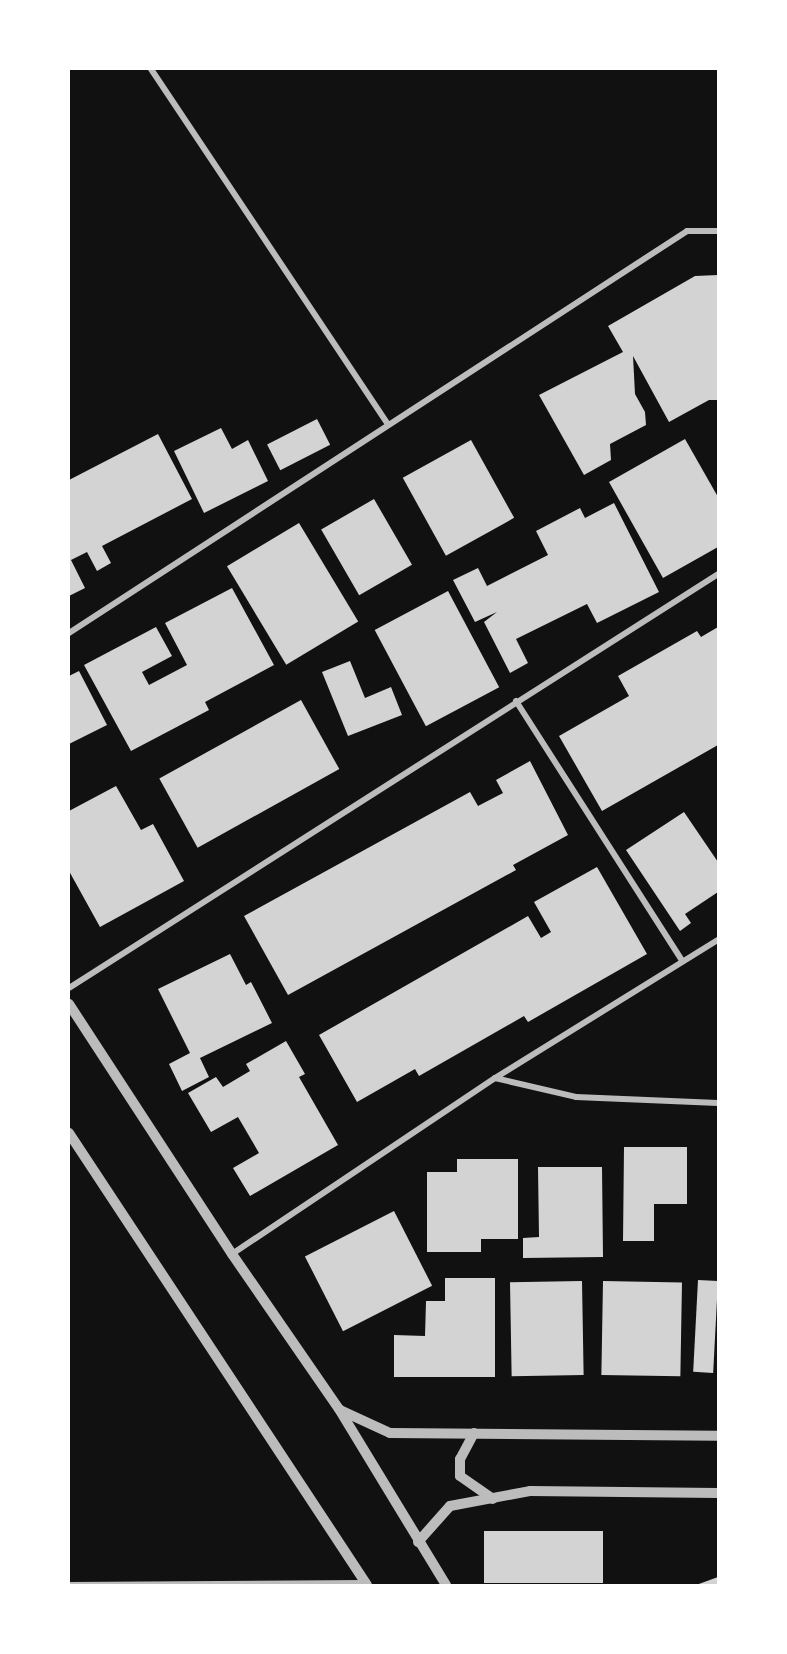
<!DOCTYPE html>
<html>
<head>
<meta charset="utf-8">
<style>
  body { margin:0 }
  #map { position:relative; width:787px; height:1654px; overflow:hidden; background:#111; font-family:"Work Sans",sans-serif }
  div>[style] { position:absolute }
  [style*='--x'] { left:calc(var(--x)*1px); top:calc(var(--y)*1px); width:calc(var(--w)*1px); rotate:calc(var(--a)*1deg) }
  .building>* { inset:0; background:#d3d3d3; transform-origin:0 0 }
  .minor>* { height:6px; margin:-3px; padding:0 3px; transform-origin:3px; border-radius:3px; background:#bcbcbc }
  .tertiary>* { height:10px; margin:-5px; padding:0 5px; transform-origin:5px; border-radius:5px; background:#bcbcbc }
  span { translate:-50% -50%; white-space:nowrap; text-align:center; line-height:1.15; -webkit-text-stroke:5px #fff; paint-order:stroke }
  .frame { position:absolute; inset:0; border:70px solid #fff; pointer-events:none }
</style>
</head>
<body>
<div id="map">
  <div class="building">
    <i style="clip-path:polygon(718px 275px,718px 400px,709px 400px,669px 422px,633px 356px,635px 394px,645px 412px,646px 425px,610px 444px,611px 460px,584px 475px,539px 395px,623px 352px,608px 326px,695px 276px)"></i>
    <i style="left:317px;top:419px;width:29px;height:56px;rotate:63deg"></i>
    <i style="clip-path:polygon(221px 428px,232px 449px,248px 440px,268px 481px,204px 513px,174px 451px)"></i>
    <i style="clip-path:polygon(158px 434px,192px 499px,102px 546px,111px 563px,97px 571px,87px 552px,71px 560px,85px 588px,69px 596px,69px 480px)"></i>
    <i style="clip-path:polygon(685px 439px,718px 497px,718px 547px,663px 578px,609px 482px)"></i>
    <i style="left:471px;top:440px;width:89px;height:78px;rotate:61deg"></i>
    <i style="left:374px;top:499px;width:76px;height:61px;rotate:60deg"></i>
    <i style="clip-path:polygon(614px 503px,659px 592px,597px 623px,587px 604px,516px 639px,528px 663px,510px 673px,484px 622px,497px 612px,475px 622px,453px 580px,478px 568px,487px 586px,548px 555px,536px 531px,580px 508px,585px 518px)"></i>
    <i style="left:299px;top:523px;width:115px;height:84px;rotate:59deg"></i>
    <i style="clip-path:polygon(232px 588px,274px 665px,205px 702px,209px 710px,131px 751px,84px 665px,156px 627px,172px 656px,142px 672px,149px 685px,187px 665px,165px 623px)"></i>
    <i style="left:448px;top:591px;width:109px;height:83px;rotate:62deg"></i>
    <i style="clip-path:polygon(718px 627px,718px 745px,602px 811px,559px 736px,629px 696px,618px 676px,697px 631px,701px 637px)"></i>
    <i style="clip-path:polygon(350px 661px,365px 698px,391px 687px,402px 715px,348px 736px,322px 672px)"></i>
    <i style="clip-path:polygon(79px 671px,107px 725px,69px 744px,69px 676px)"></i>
    <i style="left:301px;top:700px;width:79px;height:162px;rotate:61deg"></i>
    <i style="clip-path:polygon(530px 761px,568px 835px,513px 865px,516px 870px,288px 995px,244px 916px,470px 792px,478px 806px,503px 793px,496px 780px)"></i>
    <i style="clip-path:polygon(116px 786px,141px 830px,153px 824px,184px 881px,100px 927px,69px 871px,69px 811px)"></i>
    <i style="clip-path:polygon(684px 812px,718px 862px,718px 892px,685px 914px,691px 923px,680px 931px,626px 850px)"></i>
    <i style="clip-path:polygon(597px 867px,647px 954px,528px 1022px,524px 1016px,419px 1076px,415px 1069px,357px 1102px,319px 1035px,528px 916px,541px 938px,551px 932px,534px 902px)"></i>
    <i style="clip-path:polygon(230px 954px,246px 985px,251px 982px,272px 1023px,200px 1058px,209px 1077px,182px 1091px,169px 1064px,190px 1053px,158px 989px)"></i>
    <i style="clip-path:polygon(286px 1041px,305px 1074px,299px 1077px,338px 1145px,250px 1196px,233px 1168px,259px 1153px,238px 1117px,211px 1132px,188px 1093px,216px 1077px,223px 1087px,250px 1071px,246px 1064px)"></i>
    <i style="clip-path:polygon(624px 1147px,687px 1147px,687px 1204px,654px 1204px,654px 1241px,623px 1241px)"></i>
    <i style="clip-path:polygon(457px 1159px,518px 1159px,518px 1239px,481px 1239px,481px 1252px,427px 1252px,427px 1172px,457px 1172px)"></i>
    <i style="clip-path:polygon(538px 1167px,602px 1167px,603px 1257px,523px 1258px,523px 1238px,539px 1237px)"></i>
    <i style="left:394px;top:1211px;width:84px;height:100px;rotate:63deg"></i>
    <i style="clip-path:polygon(445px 1278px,495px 1278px,495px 1377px,394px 1377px,394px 1335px,425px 1336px,426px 1301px,445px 1301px)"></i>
    <i style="left:698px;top:1280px;width:20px;height:92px;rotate:3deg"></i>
    <i style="left:582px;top:1281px;width:94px;height:72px;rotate:89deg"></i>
    <i style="left:603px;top:1281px;width:79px;height:94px;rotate:1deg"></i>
    <i style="left:603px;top:1531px;width:52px;height:119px;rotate:90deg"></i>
    <i style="clip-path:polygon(718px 1577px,718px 1585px,696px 1585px)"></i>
  </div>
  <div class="minor">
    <i style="--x:151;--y:69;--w:425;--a:56.3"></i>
    <i style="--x:69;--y:633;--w:737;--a:-33.04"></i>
    <i style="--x:687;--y:231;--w:31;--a:0"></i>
    <i style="--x:516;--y:701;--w:308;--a:57.4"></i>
    <i style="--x:69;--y:988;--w:770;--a:-32.53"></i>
    <i style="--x:495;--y:1078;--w:83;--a:13.2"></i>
    <i style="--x:576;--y:1097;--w:142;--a:2.4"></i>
    <i style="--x:232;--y:1254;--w:316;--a:-33.8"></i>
    <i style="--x:495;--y:1078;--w:262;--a:-31.8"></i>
    <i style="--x:69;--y:1585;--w:296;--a:-0.4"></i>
  </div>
  <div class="tertiary">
    <i style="--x:69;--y:1004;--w:298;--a:56.9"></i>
    <i style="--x:232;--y:1254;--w:188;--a:55.4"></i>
    <i style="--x:339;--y:1409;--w:206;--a:58.7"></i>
    <i style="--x:69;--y:1133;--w:541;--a:56.6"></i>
    <i style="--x:340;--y:1410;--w:55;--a:24.7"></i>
    <i style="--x:390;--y:1433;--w:328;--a:0.5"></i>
    <i style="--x:474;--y:1433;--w:30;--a:118"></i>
    <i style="--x:460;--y:1459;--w:17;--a:90"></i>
    <i style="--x:460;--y:1476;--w:40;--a:34.9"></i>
    <i style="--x:418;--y:1542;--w:48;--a:-48.4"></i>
    <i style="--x:450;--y:1506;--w:81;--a:-10.6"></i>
    <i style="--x:530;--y:1491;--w:188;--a:0.6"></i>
  </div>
  <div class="frame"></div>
</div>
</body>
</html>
